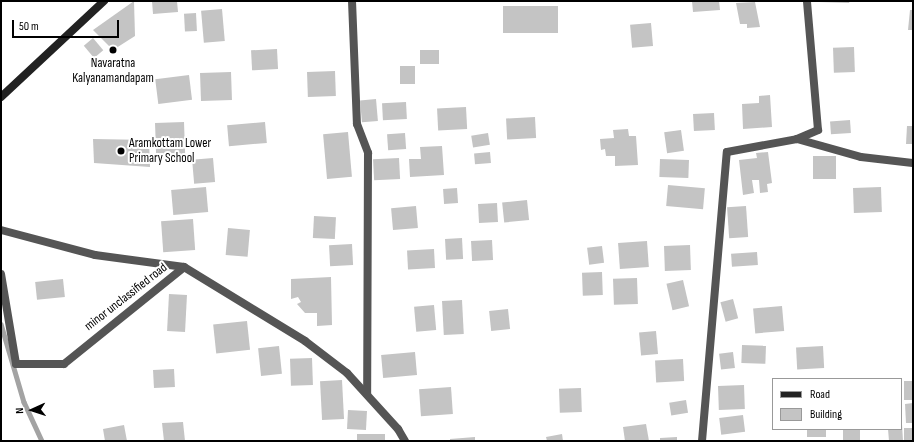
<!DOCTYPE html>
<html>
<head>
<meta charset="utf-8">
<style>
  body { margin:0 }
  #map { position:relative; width:914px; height:442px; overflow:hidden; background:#fff; font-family:"Sofia Sans Condensed",sans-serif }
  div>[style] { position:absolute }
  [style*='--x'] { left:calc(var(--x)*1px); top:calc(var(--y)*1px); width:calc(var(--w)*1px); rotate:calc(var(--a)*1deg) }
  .stream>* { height:4.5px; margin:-2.25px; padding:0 2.25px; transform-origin:2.25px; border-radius:2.25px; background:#a3a3a3 }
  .building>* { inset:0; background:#c4c4c4; transform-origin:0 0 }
  .street>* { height:8px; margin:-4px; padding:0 4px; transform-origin:4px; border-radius:4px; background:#555 }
  .secondary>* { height:8px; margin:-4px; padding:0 4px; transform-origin:4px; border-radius:4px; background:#222 }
  .dots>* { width:11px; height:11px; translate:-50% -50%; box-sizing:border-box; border:2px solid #fff; border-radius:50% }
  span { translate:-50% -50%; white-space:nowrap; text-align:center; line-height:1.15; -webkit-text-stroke:4px #fff; paint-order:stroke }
  .poi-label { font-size:13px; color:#000 }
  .left { translate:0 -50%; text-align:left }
  .street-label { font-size:13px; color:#000 }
  .frame { position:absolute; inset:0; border:2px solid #000; pointer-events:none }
  .legend { position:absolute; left:772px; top:378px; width:130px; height:52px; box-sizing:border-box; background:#fff; border:1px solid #999; margin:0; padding:5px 7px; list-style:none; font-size:12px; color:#000 }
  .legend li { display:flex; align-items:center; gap:8px; height:20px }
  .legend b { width:20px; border:1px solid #999 }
  .north { position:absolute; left:12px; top:390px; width:40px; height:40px; -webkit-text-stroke:3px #fff; paint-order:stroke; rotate:267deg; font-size:11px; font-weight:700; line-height:16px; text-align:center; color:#000 }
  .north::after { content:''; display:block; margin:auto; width:14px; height:18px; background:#000; clip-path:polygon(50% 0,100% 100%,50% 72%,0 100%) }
  .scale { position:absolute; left:12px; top:20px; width:107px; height:18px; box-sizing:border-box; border:2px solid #000; border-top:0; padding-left:5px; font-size:12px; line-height:14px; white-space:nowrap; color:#000; -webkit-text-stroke:3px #fff; paint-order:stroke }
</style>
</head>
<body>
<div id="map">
  <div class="stream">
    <i style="--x:1;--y:324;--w:81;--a:73.6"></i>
    <i style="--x:24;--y:402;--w:43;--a:65.2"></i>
  </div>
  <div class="building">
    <i style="clip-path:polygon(134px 1px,135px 36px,113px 50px,93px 30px)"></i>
    <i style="clip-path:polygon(152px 1px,177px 1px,178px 12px,153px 14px)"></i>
    <i style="clip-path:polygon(692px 1px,719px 1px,720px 10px,693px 12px)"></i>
    <i style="clip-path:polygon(819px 1px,850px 1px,849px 3px,819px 2px)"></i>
    <i style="clip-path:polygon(755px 2px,760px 27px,747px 28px,747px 24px,740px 24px,736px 3px)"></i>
    <i style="left:558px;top:6px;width:27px;height:55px;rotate:90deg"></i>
    <i style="left:222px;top:9px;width:32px;height:21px;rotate:85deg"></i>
    <i style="clip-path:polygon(910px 10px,913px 10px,913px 30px,908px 30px)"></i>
    <i style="left:196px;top:13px;width:18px;height:12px;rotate:87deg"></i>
    <i style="left:651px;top:23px;width:23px;height:21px;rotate:85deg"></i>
    <i style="left:93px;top:38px;width:16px;height:12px;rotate:50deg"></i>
    <i style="left:854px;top:47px;width:25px;height:21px;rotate:88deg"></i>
    <i style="left:277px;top:49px;width:20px;height:26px;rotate:87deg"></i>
    <i style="left:439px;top:50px;width:14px;height:19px;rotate:90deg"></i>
    <i style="left:400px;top:66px;width:15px;height:18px"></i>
    <i style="left:335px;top:71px;width:25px;height:28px;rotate:88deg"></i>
    <i style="left:231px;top:72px;width:28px;height:31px;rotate:88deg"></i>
    <i style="left:189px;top:75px;width:25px;height:34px;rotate:83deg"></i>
    <i style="clip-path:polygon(770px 95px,772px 127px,743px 129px,742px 104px,759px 103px,759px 96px)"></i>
    <i style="left:376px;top:99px;width:22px;height:16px;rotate:85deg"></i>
    <i style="left:406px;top:102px;width:17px;height:24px;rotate:87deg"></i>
    <i style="left:466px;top:107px;width:22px;height:29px;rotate:87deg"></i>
    <i style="left:714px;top:113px;width:17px;height:21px;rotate:87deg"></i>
    <i style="left:535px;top:117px;width:21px;height:29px;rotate:87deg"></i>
    <i style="left:850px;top:120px;width:13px;height:20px;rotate:86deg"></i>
    <i style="left:184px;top:122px;width:36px;height:29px;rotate:88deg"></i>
    <i style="left:265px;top:122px;width:21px;height:38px;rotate:85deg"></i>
    <i style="clip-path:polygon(907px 126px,913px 126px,913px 144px,906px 144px)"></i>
    <i style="clip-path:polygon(628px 129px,629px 136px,636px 136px,638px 165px,615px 166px,615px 156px,606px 156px,605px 149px,601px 150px,600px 139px,614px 138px,613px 130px)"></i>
    <i style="left:681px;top:130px;width:21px;height:17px;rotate:82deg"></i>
    <i style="left:348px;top:132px;width:45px;height:25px;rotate:85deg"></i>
    <i style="left:405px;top:133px;width:16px;height:18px;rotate:86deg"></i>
    <i style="left:488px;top:133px;width:12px;height:17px;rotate:81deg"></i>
    <i style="clip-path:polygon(93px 139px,149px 140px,150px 167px,94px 163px)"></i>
    <i style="clip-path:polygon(442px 146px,444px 175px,410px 177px,409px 159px,421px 159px,420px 147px)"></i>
    <i style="left:490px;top:152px;width:11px;height:16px;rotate:85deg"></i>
    <i style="clip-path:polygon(768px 152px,772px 183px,767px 184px,768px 192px,760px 193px,759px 180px,752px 180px,754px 193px,743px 195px,739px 160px,757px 158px,756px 153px)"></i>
    <i style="left:813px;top:156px;width:23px;height:23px"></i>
    <i style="left:213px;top:158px;width:24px;height:21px;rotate:85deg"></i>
    <i style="left:399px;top:158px;width:21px;height:26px;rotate:87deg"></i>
    <i style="left:660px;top:159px;width:29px;height:18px;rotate:2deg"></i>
    <i style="left:668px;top:185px;width:37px;height:21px;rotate:5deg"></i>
    <i style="left:206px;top:187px;width:25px;height:35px;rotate:85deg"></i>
    <i style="left:881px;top:187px;width:25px;height:28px;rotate:88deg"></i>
    <i style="left:457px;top:188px;width:15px;height:14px;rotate:86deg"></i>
    <i style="left:527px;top:200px;width:20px;height:25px;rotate:84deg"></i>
    <i style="left:497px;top:203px;width:19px;height:19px;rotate:87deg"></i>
    <i style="left:416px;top:206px;width:22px;height:25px;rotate:85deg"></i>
    <i style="left:746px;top:206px;width:31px;height:19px;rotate:86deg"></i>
    <i style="left:314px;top:216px;width:22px;height:22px;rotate:3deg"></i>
    <i style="left:193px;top:219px;width:31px;height:32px;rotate:86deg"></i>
    <i style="left:228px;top:228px;width:22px;height:27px;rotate:5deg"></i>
    <i style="left:462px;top:238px;width:21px;height:17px;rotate:87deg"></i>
    <i style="left:492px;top:240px;width:20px;height:21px;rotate:87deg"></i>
    <i style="left:647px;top:241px;width:26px;height:29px;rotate:86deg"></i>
    <i style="left:352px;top:244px;width:21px;height:23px;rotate:87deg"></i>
    <i style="left:690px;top:245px;width:25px;height:26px;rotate:88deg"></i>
    <i style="left:602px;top:246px;width:17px;height:15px;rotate:83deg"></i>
    <i style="left:434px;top:249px;width:19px;height:27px;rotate:87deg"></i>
    <i style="left:757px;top:252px;width:13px;height:26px;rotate:86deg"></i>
    <i style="left:602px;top:272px;width:23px;height:20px;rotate:88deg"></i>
    <i style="clip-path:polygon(331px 277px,332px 325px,317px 326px,317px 313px,305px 313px,297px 304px,301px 302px,298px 297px,291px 299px,291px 279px)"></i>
    <i style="left:637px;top:278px;width:26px;height:24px;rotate:88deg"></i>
    <i style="left:63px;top:279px;width:18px;height:28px;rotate:84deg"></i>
    <i style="left:683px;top:280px;width:27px;height:17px;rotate:77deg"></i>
    <i style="left:169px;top:294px;width:18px;height:37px;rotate:3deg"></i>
    <i style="left:733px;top:299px;width:20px;height:13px;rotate:75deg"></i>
    <i style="left:462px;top:300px;width:34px;height:20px;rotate:87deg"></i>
    <i style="left:434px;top:305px;width:25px;height:20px;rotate:85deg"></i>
    <i style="left:782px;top:306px;width:25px;height:29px;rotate:85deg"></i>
    <i style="left:508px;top:309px;width:20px;height:19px;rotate:84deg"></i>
    <i style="left:247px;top:321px;width:29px;height:34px;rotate:84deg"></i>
    <i style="left:656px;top:331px;width:23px;height:17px;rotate:85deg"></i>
    <i style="left:742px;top:345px;width:24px;height:18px;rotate:2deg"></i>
    <i style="left:279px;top:346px;width:28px;height:21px;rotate:84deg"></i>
    <i style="left:823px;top:346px;width:22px;height:27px;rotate:87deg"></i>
    <i style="left:415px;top:352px;width:23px;height:34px;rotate:85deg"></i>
    <i style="left:733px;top:352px;width:16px;height:14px;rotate:83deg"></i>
    <i style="left:312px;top:358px;width:27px;height:22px;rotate:88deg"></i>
    <i style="left:683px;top:359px;width:22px;height:28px;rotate:87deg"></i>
    <i style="left:174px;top:369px;width:18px;height:21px;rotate:87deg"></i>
    <i style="left:342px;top:380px;width:39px;height:22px;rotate:87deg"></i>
    <i style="left:904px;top:381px;width:9px;height:19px"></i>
    <i style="left:744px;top:385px;width:24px;height:26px;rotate:88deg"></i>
    <i style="left:451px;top:387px;width:27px;height:32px;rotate:86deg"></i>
    <i style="left:581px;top:388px;width:24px;height:22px;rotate:88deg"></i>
    <i style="left:686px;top:400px;width:13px;height:17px;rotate:81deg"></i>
    <i style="clip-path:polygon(913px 403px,913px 423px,906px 423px,905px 404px)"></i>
    <i style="left:348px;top:410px;width:19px;height:19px;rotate:3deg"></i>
    <i style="left:743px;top:415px;width:17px;height:24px;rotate:83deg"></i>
    <i style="clip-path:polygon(183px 422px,185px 441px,164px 441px,162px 423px)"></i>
    <i style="clip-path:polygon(646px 424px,649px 441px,625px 441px,623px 427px)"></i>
    <i style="clip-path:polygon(902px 424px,903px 441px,889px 441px,888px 429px,901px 429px)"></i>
    <i style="clip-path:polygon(124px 425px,127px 441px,105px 441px,103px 429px)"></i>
    <i style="left:904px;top:428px;width:9px;height:13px"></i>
    <i style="left:807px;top:429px;width:19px;height:8px"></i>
    <i style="left:843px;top:429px;width:17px;height:12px"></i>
    <i style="left:357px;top:434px;width:28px;height:7px"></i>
    <i style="clip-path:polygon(562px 434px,563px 441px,547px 441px,546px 437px)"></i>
    <i style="clip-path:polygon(475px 437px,475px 441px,450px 441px,450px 439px)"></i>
    <i style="clip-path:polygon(677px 437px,677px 441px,660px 441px,660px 438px)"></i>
  </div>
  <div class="street">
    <i style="--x:352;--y:1;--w:123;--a:87.7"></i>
    <i style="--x:357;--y:124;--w:31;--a:69"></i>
    <i style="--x:368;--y:153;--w:241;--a:90.2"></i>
    <i style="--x:797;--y:139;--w:66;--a:15.7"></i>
    <i style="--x:861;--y:157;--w:52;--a:6.6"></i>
    <i style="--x:1;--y:230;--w:97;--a:14.9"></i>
    <i style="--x:95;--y:255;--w:90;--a:7.7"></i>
    <i style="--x:1;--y:274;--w:91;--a:80.5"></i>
    <i style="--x:16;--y:364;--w:48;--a:0"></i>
    <i style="--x:64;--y:364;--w:154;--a:-38.9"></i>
    <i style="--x:184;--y:267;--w:142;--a:31.4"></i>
    <i style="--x:305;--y:341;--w:53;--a:37.3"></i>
    <i style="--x:347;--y:373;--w:76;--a:47.7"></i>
    <i style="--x:398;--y:429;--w:14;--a:60"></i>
    <i style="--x:702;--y:441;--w:290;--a:-85.1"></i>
    <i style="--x:727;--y:152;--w:71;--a:-10.5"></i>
    <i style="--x:797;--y:139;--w:23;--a:-23"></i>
    <i style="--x:818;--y:130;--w:129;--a:-94.9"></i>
  </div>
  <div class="secondary">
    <i style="--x:1;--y:97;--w:141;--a:-43"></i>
  </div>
  <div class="dots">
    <i style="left:113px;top:50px;background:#000"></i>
    <i style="left:121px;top:151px;background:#000"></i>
  </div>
  <div class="poi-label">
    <span style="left:113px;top:71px">Navaratna<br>Kalyanamandapam</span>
    <span class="left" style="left:129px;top:151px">Aramkottam Lower<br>Primary School</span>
  </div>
  <div class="street-label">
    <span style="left:126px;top:297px;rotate:-38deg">minor unclassified road</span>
  </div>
  <div class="frame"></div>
  <ul class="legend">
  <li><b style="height:5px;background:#222"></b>Road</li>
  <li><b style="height:11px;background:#c4c4c4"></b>Building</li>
  </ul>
  <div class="north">N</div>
  <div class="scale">50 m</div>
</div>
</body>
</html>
